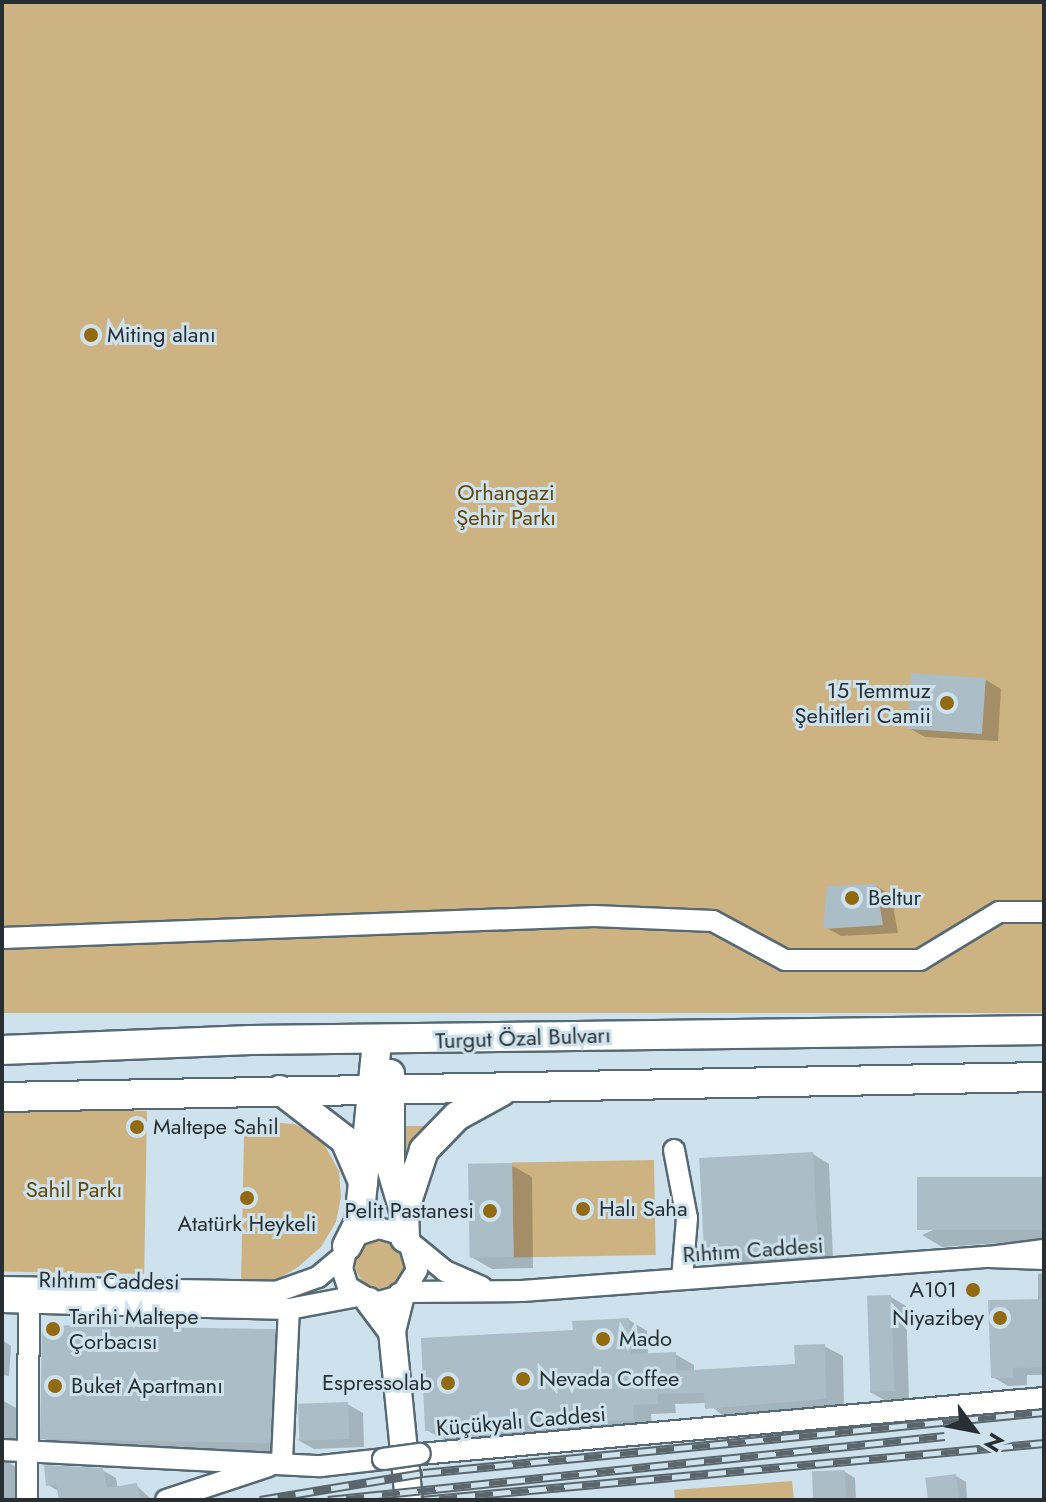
<!DOCTYPE html>
<html>
<head>
<meta charset="utf-8">
<style>
  body { margin:0 }
  #map { position:relative; width:1046px; height:1502px; overflow:hidden; background:#cee2ed; font-family:Jost,sans-serif }
  div>[style] { position:absolute }
  [style*='--x'] { left:calc(var(--x)*1px); top:calc(var(--y)*1px); width:calc(var(--w)*1px); rotate:calc(var(--a)*1deg) }
  .green>* { inset:0; background:#cdb282; transform-origin:0 0 }
  .round { border-radius:50% }
  .shadow>* { inset:0; background:#0003 }
  .building>* { inset:0; background:#abbec8; transform-origin:0 0 }
  .roads { filter:drop-shadow(2px 0 #576972) drop-shadow(-2px 0 #576972) drop-shadow(0 2px #576972) drop-shadow(0 -2px #576972) }
  .minor>* { height:20px; margin:-10px; padding:0 10px; transform-origin:10px; border-radius:10px; background:#fff }
  .major>* { height:26px; margin:-13px; padding:0 13px; transform-origin:13px; border-radius:13px; background:#fff }
  .highway>* { height:28px; margin:-14px; padding:0 14px; transform-origin:14px; border-radius:14px; background:#fff }
  .rail>* { height:9px; margin-top:-4.5px; transform-origin:0; background:repeating-linear-gradient(90deg,#cee2ed 0 18px,#5a666c 0 36px); box-sizing:border-box; border-block:2px solid #5a666c }
  .bridges { filter:drop-shadow(2px 0 #576972) drop-shadow(-2px 0 #576972) drop-shadow(0 2px #576972) drop-shadow(0 -2px #576972) }
  .minor-bridge>* { height:20px; margin:-10px; padding:0 10px; transform-origin:10px; border-radius:10px; background:#fff }
  .dots>* { width:22px; height:22px; translate:-50% -50%; box-sizing:border-box; border:4px solid #cee2ed; border-radius:50% }
  span { translate:-50% -50%; white-space:nowrap; text-align:center; line-height:1.15; -webkit-text-stroke:6px #cee2ed; paint-order:stroke }
  .poi-label { font-size:22px; color:#272f33 }
  .left { translate:0 -50%; text-align:left }
  .right { translate:-100% -50%; text-align:right }
  .park-label { font-size:22px; color:#654806 }
  .street-label { font-size:22px; color:#272f33 }
  .frame { position:absolute; inset:0; border:4px solid #272f33; pointer-events:none }
  .north { position:absolute; left:934px; top:1390px; width:80px; height:80px; -webkit-text-stroke:6px #cee2ed; paint-order:stroke; rotate:122deg; font-size:22px; font-weight:700; line-height:32px; text-align:center; color:#272f33 }
  .north::after { content:''; display:block; margin:auto; width:28px; height:36px; background:#272f33; clip-path:polygon(50% 0,100% 100%,50% 72%,0 100%) }
</style>
</head>
<body>
<div id="map">
  <div class="green">
    <i style="left:2px;top:2px;width:1042px;height:1011px"></i>
    <i style="left:147px;top:1111px;width:163px;height:145px;rotate:91deg"></i>
    <i style="clip-path:polygon(267px 1122px,294px 1124px,320px 1137px,339px 1171px,341px 1197px,336px 1222px,321px 1247px,298px 1267px,276px 1280px,241px 1284px,244px 1137px)"></i>
    <i style="clip-path:polygon(402px 1126px,436px 1126px,405px 1173px)"></i>
    <i style="left:654px;top:1160px;width:95px;height:142px;rotate:89deg"></i>
    <i class="round" style="left:355px;top:1238px;width:50px;height:50px"></i>
    <i style="clip-path:polygon(792px 1481px,794px 1500px,675px 1500px,674px 1490px)"></i>
  </div>
  <div class="shadow">
    <i style="clip-path:polygon(986px 680px,1001px 689px,998px 741px,925px 737px,909px 728px)"></i>
    <i style="clip-path:polygon(876px 886px,891px 895px,898px 933px,841px 936px,825px 927px)"></i>
    <i style="clip-path:polygon(813px 1154px,829px 1164px,833px 1259px,720px 1264px,705px 1255px)"></i>
    <i style="clip-path:polygon(511px 1165px,532px 1177px,533px 1268px,492px 1269px,471px 1257px)"></i>
    <i style="clip-path:polygon(1044px 1179px,1044px 1240px,942px 1247px,922px 1235px)"></i>
    <i style="clip-path:polygon(1044px 1273px,1044px 1375px,1027px 1375px,1027px 1385px,1008px 1386px,993px 1377px,1038px 1301px,1038px 1274px)"></i>
    <i style="clip-path:polygon(891px 1297px,906px 1306px,909px 1399px,886px 1401px,870px 1392px)"></i>
    <i style="clip-path:polygon(629px 1320px,647px 1331px,648px 1355px,675px 1354px,694px 1365px,694px 1372px,797px 1366px,824px 1346px,843px 1356px,844px 1409px,726px 1418px,707px 1403px,675px 1404px,676px 1413px,651px 1414px,652px 1429px,445px 1441px,427px 1430px,575px 1332px)"></i>
    <i style="clip-path:polygon(274px 1333px,291px 1342px,286px 1452px,60px 1448px,43px 1438px)"></i>
    <i style="clip-path:polygon(2px 1340px,11px 1346px,9px 1376px,2px 1375px)"></i>
    <i style="clip-path:polygon(2px 1400px,18px 1409px,15px 1447px,5px 1460px,28px 1475px,28px 1500px,2px 1500px)"></i>
    <i style="clip-path:polygon(347px 1404px,363px 1413px,364px 1447px,314px 1449px,298px 1440px)"></i>
    <i style="clip-path:polygon(102px 1470px,116px 1478px,118px 1489px,137px 1486px,152px 1500px,61px 1500px,60px 1492px,48px 1485px)"></i>
    <i style="clip-path:polygon(845px 1472px,855px 1478px,856px 1500px,816px 1500px)"></i>
    <i style="clip-path:polygon(956px 1476px,966px 1482px,967px 1500px,929px 1500px)"></i>
  </div>
  <div class="building">
    <i style="left:911px;top:673px;width:75px;height:56px;rotate:4deg"></i>
    <i style="clip-path:polygon(876px 884px,883px 925px,823px 929px,827px 886px)"></i>
    <i style="left:813px;top:1152px;width:99px;height:114px;rotate:87deg"></i>
    <i style="left:512px;top:1163px;width:94px;height:44px;rotate:89deg"></i>
    <i style="left:1044px;top:1177px;width:53px;height:127px;rotate:90deg"></i>
    <i style="left:891px;top:1295px;width:96px;height:24px;rotate:88deg"></i>
    <i style="clip-path:polygon(1044px 1299px,1044px 1367px,1013px 1368px,1013px 1378px,991px 1378px,988px 1300px)"></i>
    <i style="clip-path:polygon(629px 1318px,631px 1354px,676px 1352px,676px 1371px,795px 1364px,794px 1345px,825px 1344px,826px 1399px,705px 1409px,704px 1393px,658px 1394px,658px 1404px,633px 1405px,634px 1420px,425px 1431px,421px 1338px,573px 1330px,572px 1321px)"></i>
    <i style="left:42px;top:1325px;width:233px;height:114px;rotate:1deg"></i>
    <i style="left:348px;top:1402px;width:37px;height:50px;rotate:88deg"></i>
    <i style="clip-path:polygon(44px 1465px,103px 1468px,107px 1488px,137px 1483px,141px 1500px,59px 1500px,56px 1484px,46px 1486px)"></i>
    <i style="left:845px;top:1470px;width:30px;height:33px;rotate:88deg"></i>
    <i style="left:956px;top:1474px;width:26px;height:31px;rotate:83deg"></i>
  </div>
  <div class="roads">
    <div class="minor">
      <i style="--x:2;--y:938;--w:592;--a:-2.13"></i>
      <i style="--x:594;--y:916;--w:119;--a:2.4"></i>
      <i style="--x:713;--y:921;--w:82;--a:28.4"></i>
      <i style="--x:785;--y:960;--w:135;--a:0"></i>
      <i style="--x:920;--y:960;--w:92;--a:-31.3"></i>
      <i style="--x:999;--y:912;--w:45;--a:0"></i>
      <i style="--x:674;--y:1150;--w:69;--a:79.2"></i>
      <i style="--x:687;--y:1218;--w:61;--a:94.7"></i>
      <i style="--x:409;--y:1242;--w:29;--a:74"></i>
      <i style="--x:417;--y:1270;--w:31;--a:122"></i>
      <i style="--x:401;--y:1296;--w:27;--a:165"></i>
      <i style="--x:375;--y:1303;--w:31;--a:-149"></i>
      <i style="--x:348;--y:1287;--w:19;--a:-108"></i>
      <i style="--x:342;--y:1269;--w:24;--a:-78"></i>
      <i style="--x:347;--y:1246;--w:15;--a:-48"></i>
      <i style="--x:357;--y:1235;--w:23;--a:-18"></i>
      <i style="--x:379;--y:1228;--w:22;--a:16"></i>
      <i style="--x:400;--y:1234;--w:58;--a:39.4"></i>
      <i style="--x:445;--y:1271;--w:40;--a:23.4"></i>
      <i style="--x:1044;--y:1250;--w:55;--a:172.7"></i>
      <i style="--x:989;--y:1257;--w:55;--a:2.1"></i>
      <i style="--x:2;--y:1287;--w:274;--a:1"></i>
      <i style="--x:276;--y:1292;--w:45;--a:-19.7"></i>
      <i style="--x:318;--y:1277;--w:34;--a:-40"></i>
      <i style="--x:406;--y:1292;--w:116;--a:-0.5"></i>
      <i style="--x:522;--y:1291;--w:468;--a:-4.2"></i>
      <i style="--x:2;--y:1302;--w:287;--a:1.4"></i>
      <i style="--x:289;--y:1309;--w:69;--a:-10.8"></i>
      <i style="--x:2;--y:1450;--w:319;--a:2.9"></i>
      <i style="--x:321;--y:1466;--w:62;--a:-6.4"></i>
      <i style="--x:420;--y:1454;--w:627;--a:-5.13"></i>
      <i style="--x:282;--y:1461;--w:152;--a:-87.4"></i>
      <i style="--x:27;--y:1500;--w:208;--a:-89.4"></i>
      <i style="--x:166;--y:1500;--w:108;--a:-18.3"></i>
    </div>
    <div class="major">
      <i style="--x:369;--y:1301;--w:38;--a:53"></i>
      <i style="--x:392;--y:1331;--w:36;--a:-76"></i>
      <i style="--x:392;--y:1331;--w:170;--a:84.3"></i>
    </div>
    <div class="highway">
      <i style="--x:2;--y:1050;--w:249;--a:-2.3"></i>
      <i style="--x:251;--y:1040;--w:793;--a:-0.72"></i>
      <i style="--x:390;--y:1074;--w:90;--a:90"></i>
      <i style="--x:390;--y:1164;--w:49;--a:73.4"></i>
      <i style="--x:280;--y:1090;--w:82;--a:37.6"></i>
      <i style="--x:345;--y:1140;--w:46;--a:66.8"></i>
      <i style="--x:2;--y:1097;--w:1042;--a:-1.1"></i>
      <i style="--x:405;--y:1238;--w:27;--a:-92"></i>
      <i style="--x:404;--y:1211;--w:64;--a:-71.8"></i>
      <i style="--x:424;--y:1150;--w:47;--a:-45.9"></i>
      <i style="--x:457;--y:1116;--w:50;--a:-28.6"></i>
      <i style="--x:347;--y:1246;--w:27;--a:-63"></i>
      <i style="--x:359;--y:1222;--w:181;--a:-84.3"></i>
    </div>
  </div>
  <div class="rail">
    <i style="--x:260;--y:1500;--w:165;--a:-9.4"></i>
    <i style="--x:423;--y:1473;--w:624;--a:-5.61"></i>
    <i style="--x:328;--y:1500;--w:620;--a:-5.92"></i>
    <i style="--x:421;--y:1500;--w:626;--a:-5.23"></i>
  </div>
  <div class="bridges">
    <div class="minor-bridge">
      <i style="--x:383;--y:1459;--w:37;--a:-8"></i>
    </div>
  </div>
  <div class="dots">
    <i style="left:91px;top:335px;background:#916a12"></i>
    <i style="left:947px;top:703px;background:#916a12"></i>
    <i style="left:852px;top:898px;background:#916a12"></i>
    <i style="left:137px;top:1127px;background:#916a12"></i>
    <i style="left:247px;top:1198px;background:#916a12"></i>
    <i style="left:583px;top:1209px;background:#916a12"></i>
    <i style="left:490px;top:1211px;background:#916a12"></i>
    <i style="left:973px;top:1290px;background:#916a12"></i>
    <i style="left:1000px;top:1318px;background:#916a12"></i>
    <i style="left:53px;top:1329px;background:#916a12"></i>
    <i style="left:603px;top:1339px;background:#916a12"></i>
    <i style="left:523px;top:1379px;background:#916a12"></i>
    <i style="left:448px;top:1383px;background:#916a12"></i>
    <i style="left:55px;top:1386px;background:#916a12"></i>
  </div>
  <div class="poi-label">
    <span class="left" style="left:107px;top:335px">Miting alanı</span>
    <span class="right" style="left:931px;top:703px">15 Temmuz<br>Şehitleri Camii</span>
    <span class="left" style="left:868px;top:898px">Beltur</span>
    <span class="left" style="left:153px;top:1127px">Maltepe Sahil</span>
    <span class="left" style="left:599px;top:1209px">Halı Saha</span>
    <span class="right" style="left:474px;top:1211px">Pelit Pastanesi</span>
    <span style="left:247px;top:1224px">Atatürk Heykeli</span>
    <span class="right" style="left:957px;top:1290px">A101</span>
    <span class="left" style="left:69px;top:1329px">Tarihi Maltepe<br>Çorbacısı</span>
    <span class="right" style="left:984px;top:1318px">Niyazibey</span>
    <span class="left" style="left:619px;top:1339px">Mado</span>
    <span class="left" style="left:539px;top:1379px">Nevada Coffee</span>
    <span class="right" style="left:432px;top:1383px">Espressolab</span>
    <span class="left" style="left:71px;top:1386px">Buket Apartmanı</span>
  </div>
  <div class="park-label">
    <span style="left:506px;top:505px">Orhangazi<br>Şehir Parkı</span>
    <span style="left:74px;top:1190px">Sahil Parkı</span>
  </div>
  <div class="street-label">
    <span style="left:523px;top:1038px;rotate:-2deg">Turgut Özal Bulvarı</span>
    <span style="left:753px;top:1250px;rotate:-4deg">Rıhtım Caddesi</span>
    <span style="left:109px;top:1281px;rotate:1deg">Rıhtım Caddesi</span>
    <span style="left:521px;top:1421px;rotate:-5deg">Küçükyalı Caddesi</span>
  </div>
  <div class="frame"></div>
  <div class="north">N</div>
</div>
</body>
</html>
